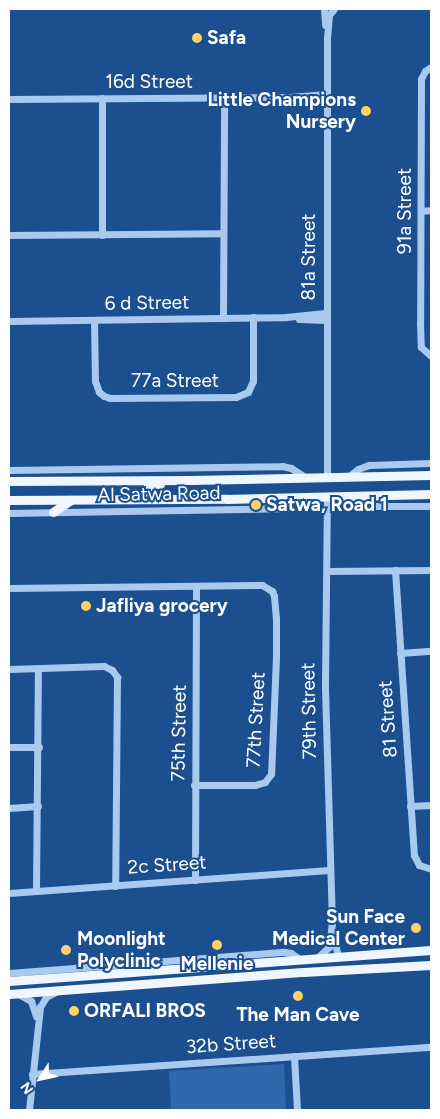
<!DOCTYPE html>
<html>
<head>
<meta charset="utf-8">
<style>
  body { margin:0 }
  #map { position:relative; width:440px; height:1119px; overflow:hidden; background:#1b4f8f; font-family:Figtree,sans-serif }
  div>[style] { position:absolute }
  [style*='--x'] { left:calc(var(--x)*1px); top:calc(var(--y)*1px); width:calc(var(--w)*1px); rotate:calc(var(--a)*1deg) }
  .green>* { inset:0; background:#2e69ad }
  .minor>* { height:7px; margin:-3.5px; padding:0 3.5px; transform-origin:3.5px; border-radius:3.5px; background:#a9c9ee }
  .major>* { height:9px; margin:-4.5px; padding:0 4.5px; transform-origin:4.5px; border-radius:4.5px; background:#f0f6ff }
  .dots>* { width:14px; height:14px; translate:-50% -50%; box-sizing:border-box; border:2px solid #1b4f8f; border-radius:50% }
  span { translate:-50% -50%; white-space:nowrap; text-align:center; line-height:1.15; -webkit-text-stroke:4px #1b4f8f; paint-order:stroke }
  .poi-label { font-size:19px; color:#fff; font-weight:700 }
  .left { translate:0 -50%; text-align:left }
  .right { translate:-100% -50%; text-align:right }
  .street-label { font-size:19px; color:#fff }
  .frame { position:absolute; inset:0; border:10px solid #fff; pointer-events:none }
  .north { position:absolute; left:15px; top:1054px; width:50px; height:50px; -webkit-text-stroke:4px #1b4f8f; paint-order:stroke; rotate:235deg; font-size:14px; font-weight:700; line-height:20px; text-align:center; color:#fff }
  .north::after { content:''; display:block; margin:auto; width:18px; height:22px; background:#fff; clip-path:polygon(50% 0,100% 100%,50% 72%,0 100%) }
</style>
</head>
<body>
<div id="map">
  <div class="green">
    <i style="clip-path:polygon(284px 1064px,286px 1110px,171px 1110px,169px 1071px)"></i>
  </div>
  <div class="minor">
    <i style="--x:324;--y:9;--w:16;--a:86"></i>
    <i style="--x:431;--y:67;--w:7;--a:146"></i>
    <i style="--x:425;--y:71;--w:9;--a:117"></i>
    <i style="--x:421;--y:79;--w:244;--a:90.2"></i>
    <i style="--x:420;--y:323;--w:24;--a:88"></i>
    <i style="--x:421;--y:347;--w:13;--a:42"></i>
    <i style="--x:102;--y:98;--w:137;--a:90"></i>
    <i style="--x:9;--y:99;--w:281;--a:-0.4"></i>
    <i style="--x:290;--y:97;--w:36;--a:-5"></i>
    <i style="--x:302;--y:99;--w:24;--a:2"></i>
    <i style="--x:421;--y:211;--w:10;--a:-6"></i>
    <i style="--x:9;--y:235;--w:214;--a:-0.5"></i>
    <i style="--x:223;--y:318;--w:220;--a:-89.7"></i>
    <i style="--x:299;--y:319;--w:26;--a:2"></i>
    <i style="--x:94;--y:320;--w:61;--a:89.1"></i>
    <i style="--x:95;--y:381;--w:12;--a:70"></i>
    <i style="--x:99;--y:392;--w:6;--a:39"></i>
    <i style="--x:104;--y:396;--w:6;--a:18"></i>
    <i style="--x:110;--y:398;--w:126;--a:-0.5"></i>
    <i style="--x:236;--y:397;--w:13;--a:-23"></i>
    <i style="--x:248;--y:392;--w:12;--a:-66"></i>
    <i style="--x:253;--y:381;--w:64;--a:-90"></i>
    <i style="--x:9;--y:321;--w:277;--a:-0.8"></i>
    <i style="--x:286;--y:317;--w:39;--a:-6"></i>
    <i style="--x:9;--y:470;--w:273;--a:-0.8"></i>
    <i style="--x:282;--y:466;--w:9;--a:13"></i>
    <i style="--x:291;--y:468;--w:17;--a:33"></i>
    <i style="--x:349;--y:476;--w:11;--a:-38"></i>
    <i style="--x:358;--y:469;--w:12;--a:-20"></i>
    <i style="--x:369;--y:465;--w:62;--a:-1.8"></i>
    <i style="--x:327;--y:477;--w:439;--a:-90"></i>
    <i style="--x:327;--y:38;--w:23;--a:-85"></i>
    <i style="--x:329;--y:15;--w:8;--a:-50"></i>
    <i style="--x:350;--y:496;--w:19;--a:32"></i>
    <i style="--x:366;--y:506;--w:65;--a:0"></i>
    <i style="--x:9;--y:513;--w:278;--a:-1"></i>
    <i style="--x:287;--y:508;--w:10;--a:-17"></i>
    <i style="--x:297;--y:505;--w:13;--a:-39"></i>
    <i style="--x:395;--y:570;--w:286;--a:86.2"></i>
    <i style="--x:414;--y:855;--w:11;--a:63"></i>
    <i style="--x:419;--y:865;--w:13;--a:18"></i>
    <i style="--x:327;--y:571;--w:104;--a:-0.6"></i>
    <i style="--x:9;--y:588;--w:253;--a:-0.7"></i>
    <i style="--x:262;--y:585;--w:12;--a:31"></i>
    <i style="--x:272;--y:591;--w:5;--a:68"></i>
    <i style="--x:274;--y:596;--w:22;--a:85"></i>
    <i style="--x:276;--y:618;--w:39;--a:90"></i>
    <i style="--x:276;--y:657;--w:117;--a:92.4"></i>
    <i style="--x:271;--y:774;--w:10;--a:127"></i>
    <i style="--x:265;--y:782;--w:10;--a:163"></i>
    <i style="--x:255;--y:785;--w:61;--a:180"></i>
    <i style="--x:400;--y:653;--w:31;--a:-4"></i>
    <i style="--x:9;--y:669;--w:95;--a:-1.8"></i>
    <i style="--x:104;--y:666;--w:9;--a:27"></i>
    <i style="--x:112;--y:670;--w:9;--a:54"></i>
    <i style="--x:117;--y:677;--w:209;--a:90.5"></i>
    <i style="--x:9;--y:747;--w:30;--a:0"></i>
    <i style="--x:410;--y:806;--w:21;--a:-3"></i>
    <i style="--x:9;--y:808;--w:29;--a:-4"></i>
    <i style="--x:195;--y:880;--w:293;--a:-89.8"></i>
    <i style="--x:36;--y:891;--w:222;--a:-89.5"></i>
    <i style="--x:9;--y:893;--w:321;--a:-4.1"></i>
    <i style="--x:333;--y:932;--w:25;--a:79"></i>
    <i style="--x:317;--y:958;--w:16;--a:-43"></i>
    <i style="--x:329;--y:947;--w:23;--a:-83"></i>
    <i style="--x:332;--y:924;--w:240;--a:-91.7"></i>
    <i style="--x:325;--y:684;--w:188;--a:-89.4"></i>
    <i style="--x:9;--y:973;--w:276;--a:-4.4"></i>
    <i style="--x:284;--y:952;--w:7;--a:8"></i>
    <i style="--x:291;--y:953;--w:12;--a:35"></i>
    <i style="--x:18;--y:994;--w:15;--a:28"></i>
    <i style="--x:31;--y:1001;--w:16;--a:72"></i>
    <i style="--x:294;--y:1056;--w:54;--a:86.8"></i>
    <i style="--x:32;--y:1074;--w:400;--a:-3.9"></i>
    <i style="--x:29;--y:1110;--w:104;--a:-83.9"></i>
    <i style="--x:40;--y:1007;--w:12;--a:-59"></i>
    <i style="--x:46;--y:997;--w:11;--a:-27"></i>
  </div>
  <div class="major">
    <i style="--x:9;--y:481;--w:181;--a:-0.3"></i>
    <i style="--x:190;--y:480;--w:241;--a:-1.2"></i>
    <i style="--x:150;--y:499;--w:8;--a:-120"></i>
    <i style="--x:146;--y:492;--w:4;--a:-76"></i>
    <i style="--x:147;--y:488;--w:6;--a:-45"></i>
    <i style="--x:151;--y:484;--w:9;--a:0"></i>
    <i style="--x:9;--y:500;--w:218;--a:-0.3"></i>
    <i style="--x:227;--y:499;--w:204;--a:-1.4"></i>
    <i style="--x:53;--y:512;--w:22;--a:-34"></i>
    <i style="--x:9;--y:981;--w:423;--a:-4.2"></i>
    <i style="--x:9;--y:994;--w:295;--a:-4.3"></i>
    <i style="--x:303;--y:972;--w:128;--a:-3.1"></i>
  </div>
  <div class="dots">
    <i style="left:197px;top:38px;background:#ffd166"></i>
    <i style="left:366px;top:111px;background:#ffd166"></i>
    <i style="left:256px;top:505px;background:#ffd166"></i>
    <i style="left:86px;top:606px;background:#ffd166"></i>
    <i style="left:416px;top:928px;background:#ffd166"></i>
    <i style="left:217px;top:945px;background:#ffd166"></i>
    <i style="left:66px;top:950px;background:#ffd166"></i>
    <i style="left:298px;top:996px;background:#ffd166"></i>
    <i style="left:74px;top:1011px;background:#ffd166"></i>
  </div>
  <div class="poi-label">
    <span class="left" style="left:207px;top:38px">Safa</span>
    <span class="right" style="left:356px;top:111px">Little Champions<br>Nursery</span>
    <span class="left" style="left:266px;top:505px">Satwa, Road 1</span>
    <span class="left" style="left:96px;top:606px">Jafliya grocery</span>
    <span class="right" style="left:405px;top:928px">Sun Face<br>Medical Center</span>
    <span class="left" style="left:77px;top:950px">Moonlight<br>Polyclinic</span>
    <span style="left:217px;top:964px">Mellenie</span>
    <span class="left" style="left:84px;top:1011px">ORFALI BROS</span>
    <span style="left:298px;top:1015px">The Man Cave</span>
  </div>
  <div class="street-label">
    <span style="left:149px;top:82px">16d Street</span>
    <span style="left:405px;top:211px;rotate:-90deg">91a Street</span>
    <span style="left:309px;top:257px;rotate:-90deg">81a Street</span>
    <span style="left:147px;top:303px;rotate:-1deg">6 d Street</span>
    <span style="left:175px;top:381px">77a Street</span>
    <span style="left:159px;top:494px;rotate:-1deg">Al Satwa Road</span>
    <span style="left:309px;top:711px;rotate:-91deg">79th Street</span>
    <span style="left:388px;top:719px;rotate:-94deg">81 Street</span>
    <span style="left:256px;top:720px;rotate:-87deg">77th Street</span>
    <span style="left:179px;top:733px;rotate:-89deg">75th Street</span>
    <span style="left:167px;top:865px;rotate:-4deg">2c Street</span>
    <span style="left:231px;top:1044px;rotate:-4deg">32b Street</span>
  </div>
  <div class="frame"></div>
  <div class="north">N</div>
</div>
</body>
</html>
